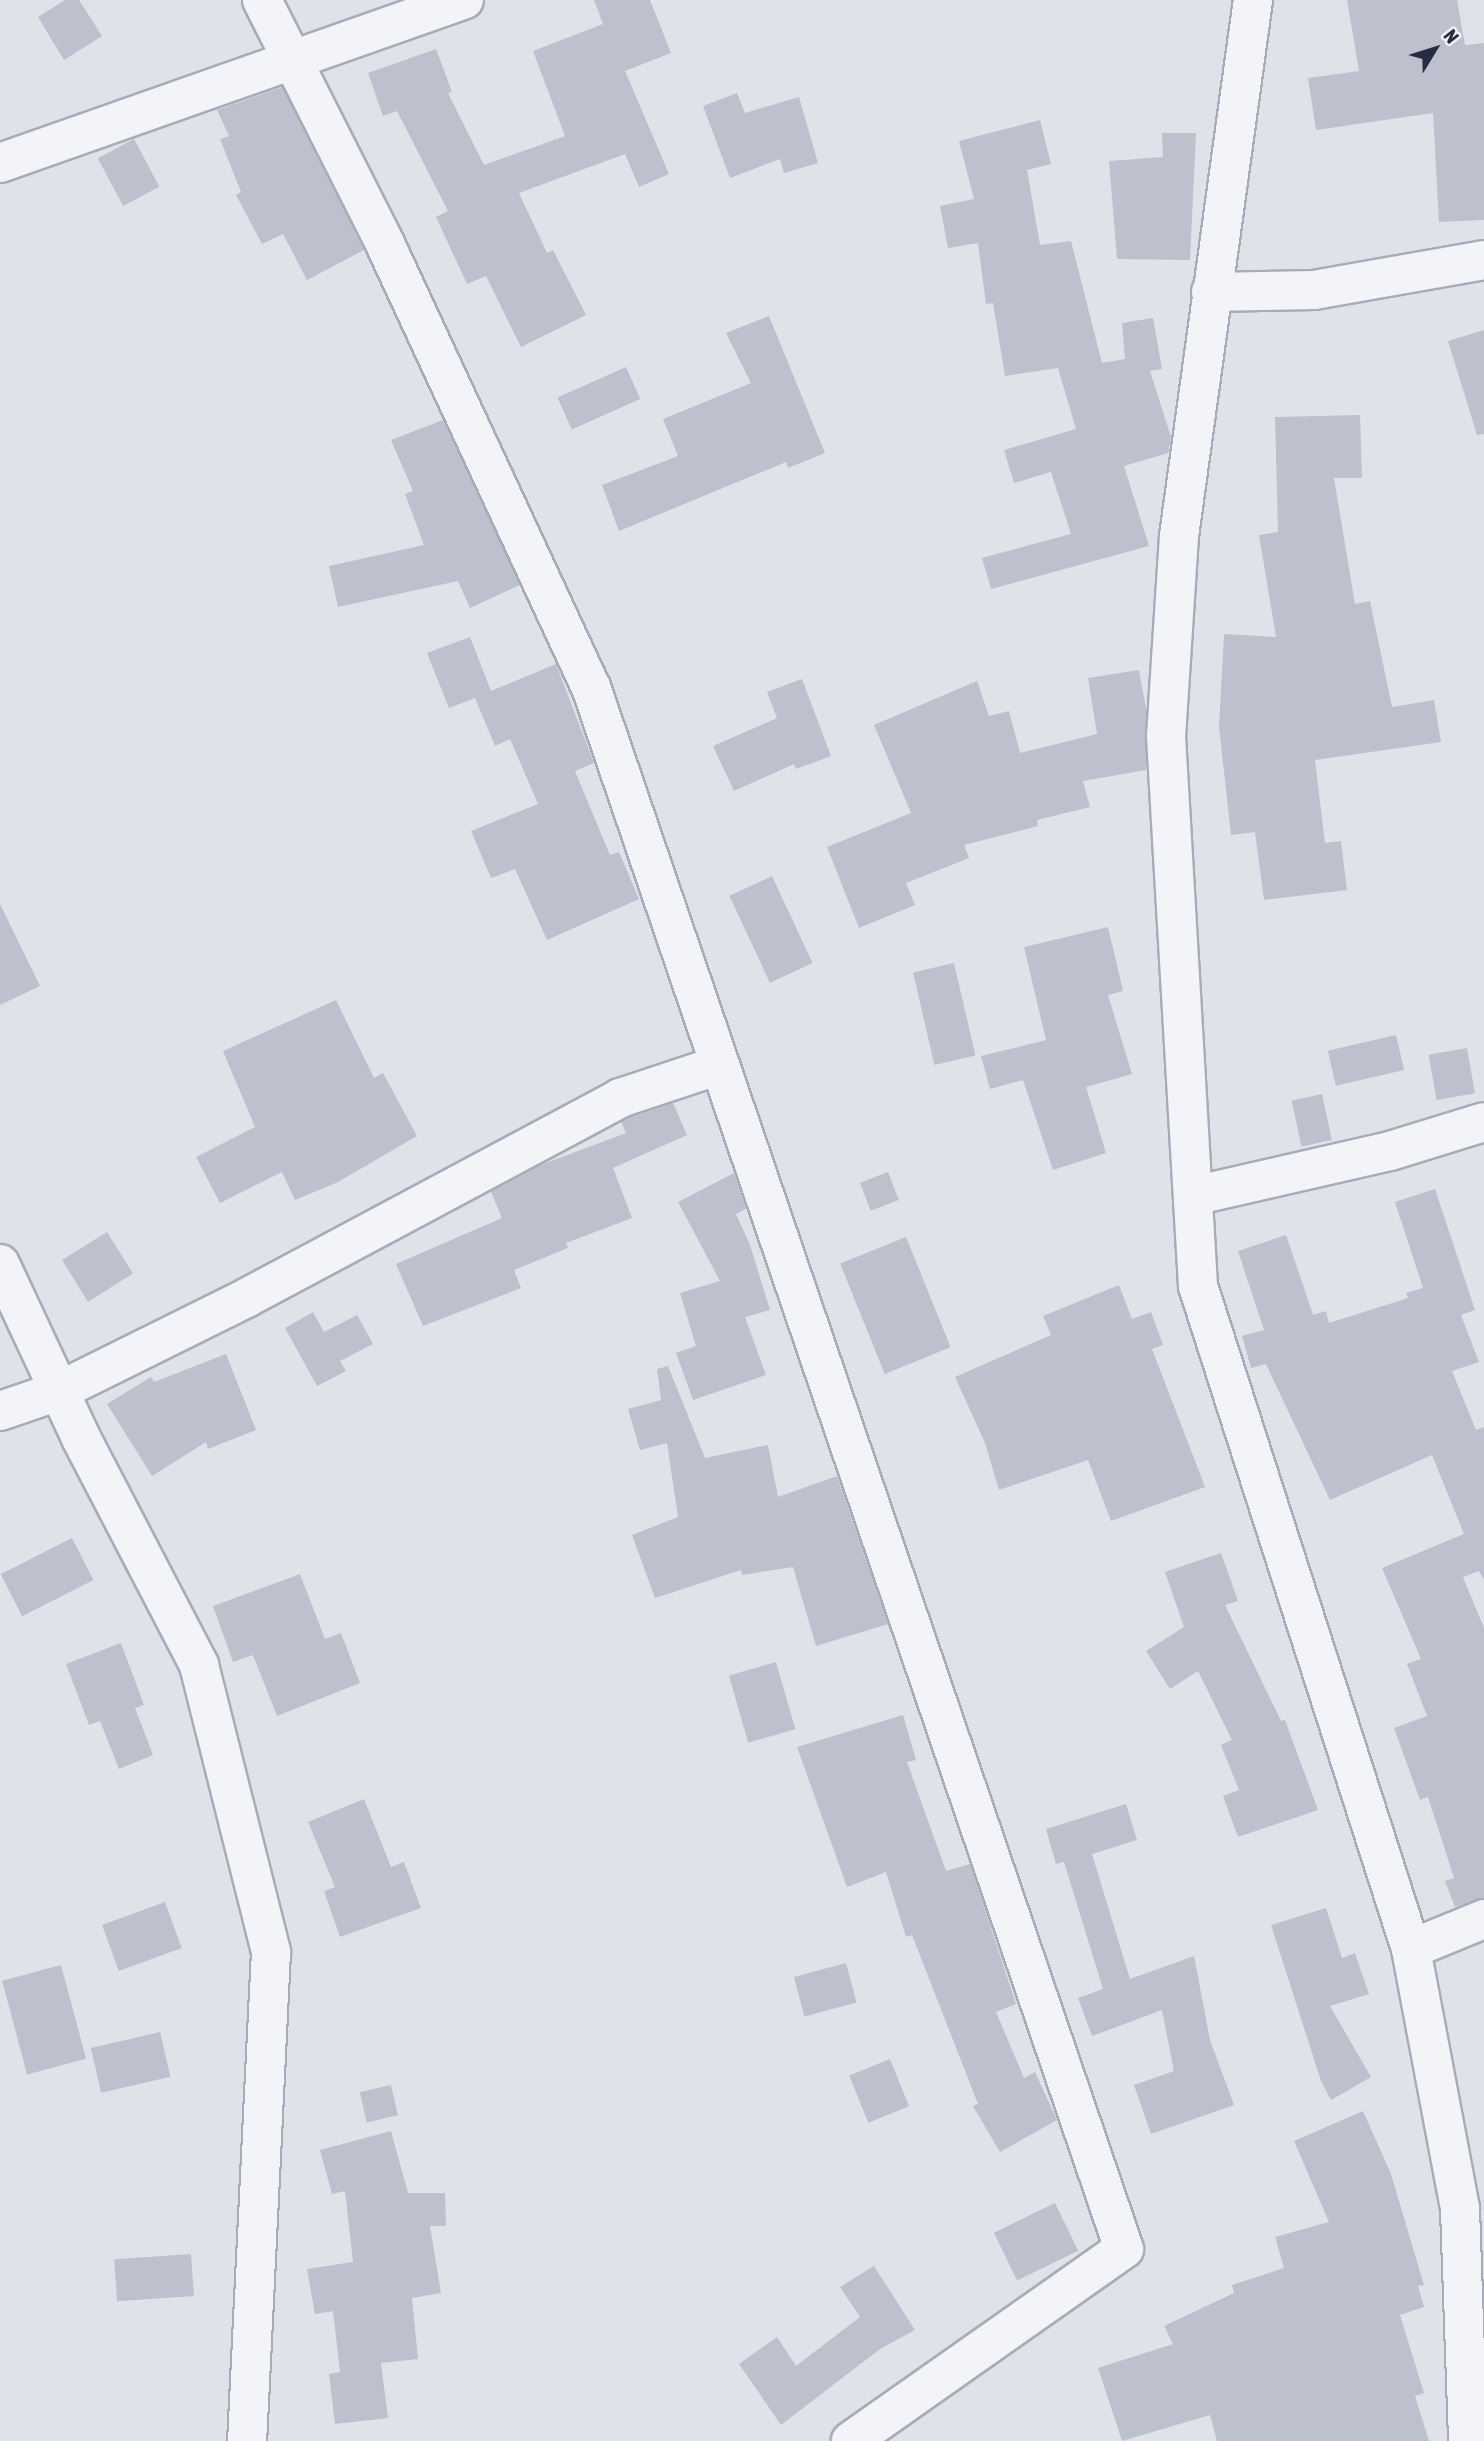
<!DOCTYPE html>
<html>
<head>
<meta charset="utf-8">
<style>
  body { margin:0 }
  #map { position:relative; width:1484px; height:2441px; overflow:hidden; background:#e0e2ea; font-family:"Asap Condensed",sans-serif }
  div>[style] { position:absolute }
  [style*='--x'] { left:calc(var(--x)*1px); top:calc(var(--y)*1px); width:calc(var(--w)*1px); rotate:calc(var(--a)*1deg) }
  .building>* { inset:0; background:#bdc0cd; transform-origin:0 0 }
  .roads { filter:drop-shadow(2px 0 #a9abb8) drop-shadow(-2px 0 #a9abb8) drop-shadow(0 2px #a9abb8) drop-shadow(0 -2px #a9abb8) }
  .minor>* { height:38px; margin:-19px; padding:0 19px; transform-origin:19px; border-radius:19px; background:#f3f4f8 }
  span { translate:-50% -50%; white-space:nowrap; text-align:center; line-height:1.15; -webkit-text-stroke:5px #f0f1f7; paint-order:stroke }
  .north { position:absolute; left:1400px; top:14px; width:70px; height:70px; -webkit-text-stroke:5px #f0f1f7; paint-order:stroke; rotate:52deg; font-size:19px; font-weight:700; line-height:28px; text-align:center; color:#282c42 }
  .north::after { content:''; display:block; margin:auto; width:24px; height:32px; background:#282c42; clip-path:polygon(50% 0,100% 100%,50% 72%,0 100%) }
</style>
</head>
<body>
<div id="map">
  <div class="building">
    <i style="clip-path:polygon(65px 0,79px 0,102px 36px,64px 60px,38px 17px)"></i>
    <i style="clip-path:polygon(594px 0,650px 0,671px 53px,625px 71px,669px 174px,639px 187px,625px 154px,519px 193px,547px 253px,553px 250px,586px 315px,521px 347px,486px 276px,467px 284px,436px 217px,448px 211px,397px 111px,383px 116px,368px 73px,436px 49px,452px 92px,448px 93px,484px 165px,565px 136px,533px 51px,603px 24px)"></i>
    <i style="clip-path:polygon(1347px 0,1457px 0,1465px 45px,1484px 43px,1484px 220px,1439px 222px,1433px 113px,1316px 130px,1308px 78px,1359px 71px)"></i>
    <i style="clip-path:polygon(282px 87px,364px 250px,307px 280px,283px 234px,262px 244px,236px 195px,241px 192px,220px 139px,229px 136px,217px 110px)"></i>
    <i style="clip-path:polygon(737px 93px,745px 113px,799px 97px,818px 163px,784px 173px,780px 159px,730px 178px,703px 106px)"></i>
    <i style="clip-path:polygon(1040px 120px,1051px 164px,1027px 170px,1040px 245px,1071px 241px,1102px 363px,1125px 359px,1122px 323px,1153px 318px,1162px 369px,1150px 371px,1171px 437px,1168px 453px,1124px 466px,1149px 546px,991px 589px,982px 558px,1071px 534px,1051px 472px,1014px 483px,1004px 450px,1076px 429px,1058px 368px,1005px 376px,993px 303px,986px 304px,978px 243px,948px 248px,940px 206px,974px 199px,959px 141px)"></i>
    <i style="clip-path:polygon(1162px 133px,1196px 133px,1190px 260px,1117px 259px,1109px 161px,1163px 157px)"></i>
    <i style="left:134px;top:139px;width:54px;height:41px;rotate:62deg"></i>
    <i style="clip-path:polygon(769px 316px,825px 453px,788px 468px,786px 462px,619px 531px,602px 485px,678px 456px,663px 419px,751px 383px,726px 333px)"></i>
    <i style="clip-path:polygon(1484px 330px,1484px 434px,1477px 435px,1448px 341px)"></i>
    <i style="left:626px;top:367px;width:35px;height:75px;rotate:66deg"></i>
    <i style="clip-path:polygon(1360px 415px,1362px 478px,1334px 478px,1355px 604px,1370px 601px,1392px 707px,1434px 700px,1441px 742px,1315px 760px,1325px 843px,1341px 841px,1347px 890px,1264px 900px,1255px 832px,1231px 835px,1219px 726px,1224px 634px,1276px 637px,1259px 535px,1278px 532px,1275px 417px)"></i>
    <i style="clip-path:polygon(443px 420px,520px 585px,470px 608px,458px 581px,338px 607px,329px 566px,424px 545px,405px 494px,413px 491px,391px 440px)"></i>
    <i style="clip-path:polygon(470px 637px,491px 691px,556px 664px,594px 763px,575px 771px,610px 855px,619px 852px,639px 899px,547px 940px,515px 869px,491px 878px,471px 831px,538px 804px,510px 739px,495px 746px,475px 698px,449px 708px,427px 653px)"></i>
    <i style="clip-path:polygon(1139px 670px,1146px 708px,1146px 770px,1083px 781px,1090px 807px,1037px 820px,1038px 826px,964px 845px,969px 858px,906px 883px,915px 905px,859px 928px,827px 847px,911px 813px,874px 725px,977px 681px,989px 716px,1009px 711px,1020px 753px,1097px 734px,1088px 678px)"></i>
    <i style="clip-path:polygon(802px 679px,831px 756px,796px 769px,794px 764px,734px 791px,713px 746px,777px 718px,767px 692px)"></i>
    <i style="left:772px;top:876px;width:96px;height:47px;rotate:65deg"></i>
    <i style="clip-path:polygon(0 904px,40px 986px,0 1005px)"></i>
    <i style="clip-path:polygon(1108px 927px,1123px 991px,1108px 995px,1132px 1074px,1086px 1087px,1106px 1153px,1053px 1170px,1023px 1080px,990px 1089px,981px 1056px,1046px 1040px,1024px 947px)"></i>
    <i style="left:954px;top:963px;width:95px;height:42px;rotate:77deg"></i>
    <i style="clip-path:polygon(336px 1000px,374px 1078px,383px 1073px,417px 1136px,338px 1182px,295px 1200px,282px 1172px,220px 1203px,196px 1157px,255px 1127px,223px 1051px)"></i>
    <i style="left:1396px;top:1035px;width:36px;height:70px;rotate:77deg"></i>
    <i style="left:1467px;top:1048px;width:46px;height:39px;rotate:80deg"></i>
    <i style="left:1322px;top:1094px;width:47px;height:31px;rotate:78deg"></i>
    <i style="clip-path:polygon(673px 1103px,687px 1135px,613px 1168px,632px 1218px,566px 1243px,568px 1248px,514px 1270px,521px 1288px,423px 1326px,396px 1264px,502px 1218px,491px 1192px,541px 1165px,626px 1133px,621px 1122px,629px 1118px)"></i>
    <i style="left:888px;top:1172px;width:30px;height:30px;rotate:69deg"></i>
    <i style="clip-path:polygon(734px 1173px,746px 1209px,736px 1214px,750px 1245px,770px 1310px,745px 1317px,766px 1375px,693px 1400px,676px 1353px,696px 1346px,680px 1293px,720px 1281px,678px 1202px)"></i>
    <i style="clip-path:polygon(1435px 1189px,1475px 1310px,1461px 1315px,1479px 1362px,1452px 1371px,1476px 1430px,1484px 1427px,1484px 1580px,1479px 1571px,1463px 1577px,1484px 1628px,1484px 1898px,1455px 1907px,1445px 1881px,1454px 1878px,1428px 1797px,1420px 1800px,1394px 1728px,1427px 1716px,1407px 1664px,1421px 1659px,1382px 1568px,1464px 1534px,1432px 1455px,1330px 1500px,1266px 1364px,1251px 1368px,1242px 1336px,1264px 1330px,1238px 1251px,1286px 1235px,1313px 1315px,1326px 1311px,1329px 1323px,1408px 1298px,1406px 1293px,1423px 1288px,1395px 1202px)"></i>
    <i style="left:107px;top:1232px;width:49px;height:53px;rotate:58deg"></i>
    <i style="left:906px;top:1237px;width:119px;height:71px;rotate:68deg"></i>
    <i style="clip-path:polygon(1119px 1285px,1132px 1319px,1151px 1312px,1163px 1345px,1152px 1349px,1205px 1487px,1111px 1521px,1088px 1460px,999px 1490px,985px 1443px,955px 1377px,1051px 1335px,1043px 1316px)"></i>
    <i style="clip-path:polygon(313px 1312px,324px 1332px,357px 1315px,373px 1344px,340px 1361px,346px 1371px,317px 1386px,285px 1328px)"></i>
    <i style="clip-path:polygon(226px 1354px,256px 1430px,208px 1449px,206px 1442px,152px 1476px,107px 1404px,151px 1377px,154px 1382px)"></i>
    <i style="clip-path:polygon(668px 1366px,705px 1458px,768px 1445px,778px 1497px,837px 1476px,888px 1624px,816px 1646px,793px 1567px,742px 1575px,741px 1570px,655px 1598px,632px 1535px,678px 1517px,667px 1443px,640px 1450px,628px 1409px,661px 1400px,657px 1369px)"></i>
    <i style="left:72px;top:1538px;width:47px;height:80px;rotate:63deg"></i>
    <i style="clip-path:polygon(1221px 1553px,1238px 1601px,1225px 1605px,1281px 1721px,1285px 1720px,1318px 1810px,1238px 1837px,1223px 1796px,1239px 1790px,1221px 1745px,1232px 1740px,1198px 1671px,1170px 1689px,1146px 1651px,1184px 1627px,1165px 1572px)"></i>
    <i style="clip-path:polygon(300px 1574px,325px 1639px,341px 1633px,360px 1683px,277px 1716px,253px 1655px,233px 1662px,213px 1606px)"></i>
    <i style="clip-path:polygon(121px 1643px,144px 1705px,135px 1708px,153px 1755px,119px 1769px,100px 1721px,89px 1725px,66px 1664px)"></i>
    <i style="left:776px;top:1662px;width:70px;height:49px;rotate:74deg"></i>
    <i style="clip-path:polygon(903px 1715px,916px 1760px,907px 1762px,946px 1871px,970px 1864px,1016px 2004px,996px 2012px,1024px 2078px,1035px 2072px,1057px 2120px,1000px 2152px,973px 2106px,978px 2104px,912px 1935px,906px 1937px,886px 1872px,847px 1887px,797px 1747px)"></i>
    <i style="clip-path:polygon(364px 1799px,391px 1867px,404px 1862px,421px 1908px,340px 1937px,324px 1891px,335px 1887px,308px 1822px)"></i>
    <i style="clip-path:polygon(1126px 1804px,1137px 1840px,1092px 1854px,1130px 1979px,1194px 1956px,1210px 2040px,1234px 2105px,1151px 2134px,1134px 2085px,1174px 2071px,1162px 2010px,1092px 2036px,1078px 1998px,1103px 1989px,1064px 1862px,1056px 1864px,1046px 1829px)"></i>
    <i style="left:165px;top:1902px;width:49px;height:67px;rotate:70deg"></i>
    <i style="clip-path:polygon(1326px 1908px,1342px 1958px,1355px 1953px,1369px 1994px,1330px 2006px,1371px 2077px,1331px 2100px,1321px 2081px,1271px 1925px)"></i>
    <i style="left:846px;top:1963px;width:41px;height:54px;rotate:75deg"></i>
    <i style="left:61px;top:1965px;width:97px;height:61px;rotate:75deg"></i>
    <i style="left:160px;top:2032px;width:46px;height:71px;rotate:77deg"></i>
    <i style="left:890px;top:2059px;width:51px;height:44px;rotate:68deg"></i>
    <i style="left:391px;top:2085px;width:31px;height:32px;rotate:77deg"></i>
    <i style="clip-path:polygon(1363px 2111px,1391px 2174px,1424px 2285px,1418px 2286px,1424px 2307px,1400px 2315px,1424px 2393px,1415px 2396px,1429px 2441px,1217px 2441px,1210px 2415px,1122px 2441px,1098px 2368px,1173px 2344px,1164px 2326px,1234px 2293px,1232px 2285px,1284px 2268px,1275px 2237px,1329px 2222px,1294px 2141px)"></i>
    <i style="clip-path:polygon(391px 2131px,408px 2193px,445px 2193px,446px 2226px,430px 2226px,441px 2293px,412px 2298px,418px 2359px,381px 2363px,388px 2418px,335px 2424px,329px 2374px,340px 2372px,333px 2311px,315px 2314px,307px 2269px,353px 2262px,345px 2191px,332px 2194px,320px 2150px)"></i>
    <i style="left:1055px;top:2203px;width:53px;height:68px;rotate:64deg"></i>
    <i style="left:191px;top:2254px;width:42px;height:77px;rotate:86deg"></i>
    <i style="clip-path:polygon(874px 2266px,915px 2330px,880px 2349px,781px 2425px,739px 2364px,777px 2337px,796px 2366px,860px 2317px,840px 2287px)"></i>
  </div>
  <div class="roads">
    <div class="minor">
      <i style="--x:262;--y:0;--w:275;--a:63.2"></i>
      <i style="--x:386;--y:246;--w:486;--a:65.1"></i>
      <i style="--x:591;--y:687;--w:1650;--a:71.16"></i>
      <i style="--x:1124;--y:2249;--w:334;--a:144.9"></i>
      <i style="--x:1253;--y:0;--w:541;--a:97.86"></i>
      <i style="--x:1179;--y:536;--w:200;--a:93.7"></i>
      <i style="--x:1166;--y:736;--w:551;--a:86.67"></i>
      <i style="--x:1198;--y:1286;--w:696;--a:72.19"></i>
      <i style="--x:1411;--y:1949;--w:265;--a:79.3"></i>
      <i style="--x:1460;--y:2209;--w:232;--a:88"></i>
      <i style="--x:0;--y:163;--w:492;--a:-19.4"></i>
      <i style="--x:1211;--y:292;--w:103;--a:-1.1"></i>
      <i style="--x:1314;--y:290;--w:173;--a:-10"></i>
      <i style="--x:1193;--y:1196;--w:202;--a:-12.9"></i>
      <i style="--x:1390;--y:1151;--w:98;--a:-17.1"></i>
      <i style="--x:0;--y:1264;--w:192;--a:65"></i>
      <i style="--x:81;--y:1438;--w:256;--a:62.5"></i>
      <i style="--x:199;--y:1665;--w:296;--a:75.9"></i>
      <i style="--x:271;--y:1952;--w:490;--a:92.8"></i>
      <i style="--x:0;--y:1411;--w:62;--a:-18.7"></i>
      <i style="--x:59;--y:1391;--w:211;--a:-26.4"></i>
      <i style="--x:248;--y:1297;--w:422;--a:-28.1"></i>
      <i style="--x:620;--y:1098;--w:105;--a:-18.3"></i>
      <i style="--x:1411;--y:1949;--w:79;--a:-22.3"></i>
    </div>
  </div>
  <div class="north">N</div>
</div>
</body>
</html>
